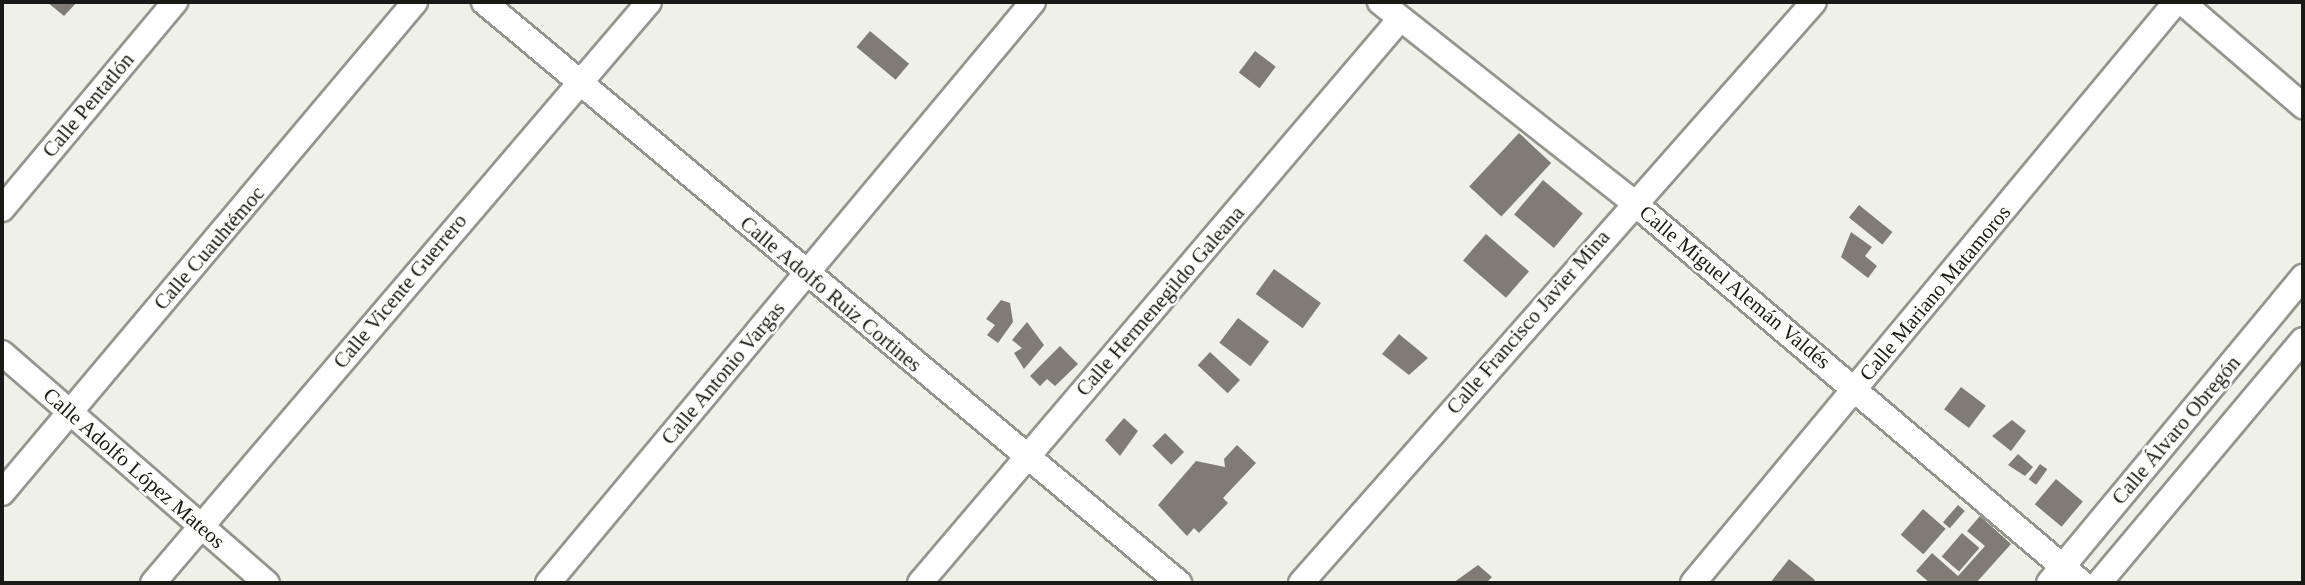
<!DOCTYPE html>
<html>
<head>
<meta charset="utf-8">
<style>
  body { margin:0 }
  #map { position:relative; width:2305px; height:585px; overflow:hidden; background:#eff0e8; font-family:"Times New Roman",serif }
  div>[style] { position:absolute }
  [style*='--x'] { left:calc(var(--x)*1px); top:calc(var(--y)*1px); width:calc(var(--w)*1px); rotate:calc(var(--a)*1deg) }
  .building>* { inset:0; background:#7f7c76; transform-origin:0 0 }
  .roads { filter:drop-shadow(2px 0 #94958e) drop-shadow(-2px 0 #94958e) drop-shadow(0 2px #94958e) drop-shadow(0 -2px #94958e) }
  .minor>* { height:24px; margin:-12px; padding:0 12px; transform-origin:12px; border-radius:12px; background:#fff }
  span { translate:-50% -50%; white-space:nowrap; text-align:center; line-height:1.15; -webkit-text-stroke:5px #fffffe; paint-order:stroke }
  .street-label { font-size:21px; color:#191916 }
  .frame { position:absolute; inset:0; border:4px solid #191916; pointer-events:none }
</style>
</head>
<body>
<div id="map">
  <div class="building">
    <i style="clip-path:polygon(47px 2px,77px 2px,64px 16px)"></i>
    <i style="left:870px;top:31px;width:51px;height:21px;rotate:40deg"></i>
    <i style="left:1255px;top:51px;width:26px;height:27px;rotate:37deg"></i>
    <i style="left:1519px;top:133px;width:44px;height:73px;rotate:43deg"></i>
    <i style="left:1543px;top:180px;width:52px;height:45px;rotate:40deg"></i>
    <i style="left:1859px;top:205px;width:43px;height:16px;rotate:39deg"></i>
    <i style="clip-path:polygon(1851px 232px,1872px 247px,1865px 256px,1877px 266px,1868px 278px,1841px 257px)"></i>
    <i style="left:1486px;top:234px;width:57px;height:35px;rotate:41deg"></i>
    <i style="left:1274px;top:269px;width:58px;height:31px;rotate:36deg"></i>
    <i style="clip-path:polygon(1001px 300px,1010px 303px,1013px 322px,998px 343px,987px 335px,995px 325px,986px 319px)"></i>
    <i style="left:1238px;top:318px;width:39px;height:31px;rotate:37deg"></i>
    <i style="clip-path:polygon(1027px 322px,1044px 345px,1024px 369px,1014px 353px,1022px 348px,1012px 340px)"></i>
    <i style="clip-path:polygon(1399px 334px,1428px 358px,1409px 375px,1382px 354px)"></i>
    <i style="clip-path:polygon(1060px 346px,1078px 364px,1055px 386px,1047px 379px,1040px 386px,1030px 376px)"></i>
    <i style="left:1210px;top:352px;width:41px;height:18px;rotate:43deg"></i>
    <i style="left:1961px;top:387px;width:31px;height:28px;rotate:37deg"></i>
    <i style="clip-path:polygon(1124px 418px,1138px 431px,1120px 456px,1105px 440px)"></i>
    <i style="clip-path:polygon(2012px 420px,2026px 431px,2011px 451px,1992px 436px)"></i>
    <i style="left:1165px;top:433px;width:27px;height:18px;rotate:45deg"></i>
    <i style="clip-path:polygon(1237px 445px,1256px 463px,1223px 498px,1228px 503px,1199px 533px,1194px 528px,1187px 536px,1158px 505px,1196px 461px,1225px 467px,1224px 459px)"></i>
    <i style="clip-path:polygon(2018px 454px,2033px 467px,2025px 476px,2008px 465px)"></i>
    <i style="left:2040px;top:464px;width:9px;height:19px;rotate:36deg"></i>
    <i style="left:2056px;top:479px;width:35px;height:33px;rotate:40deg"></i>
    <i style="left:1958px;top:505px;width:9px;height:23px;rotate:41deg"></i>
    <i style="left:1923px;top:509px;width:30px;height:34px;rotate:41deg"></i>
    <i style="clip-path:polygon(1980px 516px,2011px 544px,1976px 583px,1930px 583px,1916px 571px,1932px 553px,1958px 576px,1985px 546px,1967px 531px)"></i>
    <i style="left:1962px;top:533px;width:23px;height:31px;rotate:41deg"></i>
    <i style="clip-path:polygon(1789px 559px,1815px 580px,1812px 583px,1770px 583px)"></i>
    <i style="clip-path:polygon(1478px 565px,1492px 577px,1486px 583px,1453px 583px)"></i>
  </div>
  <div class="roads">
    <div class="minor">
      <i style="--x:484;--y:2;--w:906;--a:39.89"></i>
      <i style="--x:1380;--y:2;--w:323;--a:38.3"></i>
      <i style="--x:1633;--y:202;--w:589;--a:40.32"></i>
      <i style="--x:2182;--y:2;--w:160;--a:40.7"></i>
      <i style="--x:2;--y:209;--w:270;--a:-50.1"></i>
      <i style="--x:2;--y:353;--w:351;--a:41"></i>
      <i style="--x:2;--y:493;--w:642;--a:-49.93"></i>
      <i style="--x:153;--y:583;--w:764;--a:-49.51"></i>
      <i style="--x:548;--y:583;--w:757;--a:-50.15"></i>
      <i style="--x:920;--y:583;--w:741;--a:-49.6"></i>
      <i style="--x:1301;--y:583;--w:775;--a:-48.56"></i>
      <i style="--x:1693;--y:583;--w:756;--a:-50.26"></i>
      <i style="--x:2049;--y:583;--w:398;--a:-50.3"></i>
      <i style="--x:2099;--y:583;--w:317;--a:-50"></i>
    </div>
  </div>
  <div class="street-label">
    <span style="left:88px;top:105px;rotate:-50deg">Calle Pentatlón</span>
    <span style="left:209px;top:248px;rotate:-49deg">Calle Cuauhtémoc</span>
    <span style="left:1735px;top:287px;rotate:40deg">Calle Miguel Alemán Valdés</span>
    <span style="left:400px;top:291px;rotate:-50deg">Calle Vicente Guerrero</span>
    <span style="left:1935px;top:293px;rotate:-50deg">Calle Mariano Matamoros</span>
    <span style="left:831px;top:294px;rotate:40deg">Calle Adolfo Ruiz Cortines</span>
    <span style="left:1160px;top:301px;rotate:-49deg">Calle Hermenegildo Galeana</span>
    <span style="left:1528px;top:322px;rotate:-49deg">Calle Francisco Javier Mina</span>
    <span style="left:723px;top:373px;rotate:-50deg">Calle Antonio Vargas</span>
    <span style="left:2176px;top:430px;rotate:-50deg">Calle Álvaro Obregón</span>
    <span style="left:134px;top:468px;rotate:41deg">Calle Adolfo López Mateos</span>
  </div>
  <div class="frame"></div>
</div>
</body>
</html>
